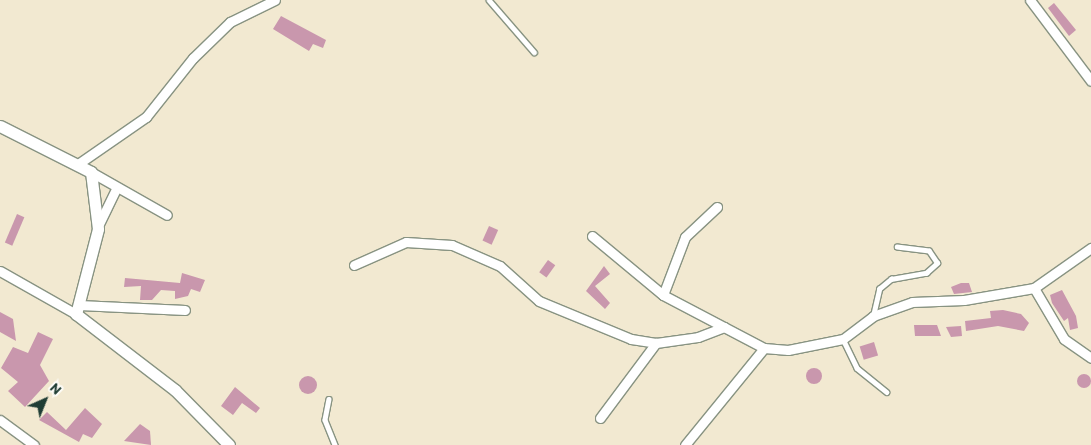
<!DOCTYPE html>
<html>
<head>
<meta charset="utf-8">
<style>
  body { margin:0 }
  #map { position:relative; width:1091px; height:445px; overflow:hidden; background:#f2e9d1; font-family:Itim,sans-serif }
  div>[style] { position:absolute }
  [style*='--x'] { left:calc(var(--x)*1px); top:calc(var(--y)*1px); width:calc(var(--w)*1px); rotate:calc(var(--a)*1deg) }
  .building>* { inset:0; background:#c997ad; transform-origin:0 0 }
  .round { border-radius:50% }
  .roads { filter:drop-shadow(1px 0 #889382) drop-shadow(-1px 0 #889382) drop-shadow(0 1px #889382) drop-shadow(0 -1px #889382) }
  .service>* { height:4.5px; margin:-2.25px; padding:0 2.25px; transform-origin:2.25px; border-radius:2.25px; background:#fff }
  .minor>* { height:9px; margin:-4.5px; padding:0 4.5px; transform-origin:4.5px; border-radius:4.5px; background:#fff }
  .tertiary>* { height:11px; margin:-5.5px; padding:0 5.5px; transform-origin:5.5px; border-radius:5.5px; background:#fff }
  span { translate:-50% -50%; white-space:nowrap; text-align:center; line-height:1.15; -webkit-text-stroke:4px #fdfcf7; paint-order:stroke }
  .north { position:absolute; left:20px; top:375px; width:50px; height:50px; -webkit-text-stroke:4px #fdfcf7; paint-order:stroke; rotate:44deg; font-size:14px; font-weight:700; line-height:20px; text-align:center; color:#1f3d34 }
  .north::after { content:''; display:block; margin:auto; width:18px; height:22px; background:#1f3d34; clip-path:polygon(50% 0,100% 100%,50% 72%,0 100%) }
</style>
</head>
<body>
<div id="map">
  <div class="building">
    <i style="clip-path:polygon(1054px 3px,1076px 30px,1069px 36px,1048px 8px)"></i>
    <i style="clip-path:polygon(281px 16px,326px 40px,323px 48px,313px 44px,309px 51px,273px 29px)"></i>
    <i style="left:17px;top:214px;width:8px;height:31px;rotate:23deg"></i>
    <i style="left:489px;top:226px;width:10px;height:16px;rotate:24deg"></i>
    <i style="left:548px;top:260px;width:9px;height:15px;rotate:36deg"></i>
    <i style="clip-path:polygon(604px 266px,610px 274px,595px 286px,610px 303px,605px 309px,586px 291px)"></i>
    <i style="clip-path:polygon(182px 273px,205px 280px,200px 292px,191px 289px,188px 296px,175px 299px,175px 291px,161px 290px,152px 300px,140px 300px,141px 286px,124px 287px,125px 278px,180px 283px)"></i>
    <i style="clip-path:polygon(961px 283px,969px 283px,972px 292px,954px 294px,951px 287px)"></i>
    <i style="clip-path:polygon(1062px 290px,1076px 316px,1078px 328px,1070px 330px,1068px 318px,1064px 321px,1052px 303px,1050px 295px)"></i>
    <i style="clip-path:polygon(1003px 310px,1021px 314px,1029px 323px,1024px 331px,998px 326px,966px 331px,965px 321px,991px 318px,990px 311px)"></i>
    <i style="clip-path:polygon(0 312px,13px 319px,16px 341px,0 332px)"></i>
    <i style="clip-path:polygon(914px 325px,937px 325px,941px 336px,915px 336px)"></i>
    <i style="clip-path:polygon(961px 326px,962px 336px,951px 337px,946px 327px)"></i>
    <i style="clip-path:polygon(38px 332px,53px 339px,40px 365px,49px 381px,25px 407px,8px 391px,18px 382px,1px 368px,13px 347px,28px 353px)"></i>
    <i style="left:874px;top:342px;width:14px;height:15px;rotate:73deg"></i>
    <i class="round" style="left:806px;top:368px;width:16px;height:16px"></i>
    <i class="round" style="left:1077px;top:374px;width:14px;height:14px"></i>
    <i class="round" style="left:299px;top:376px;width:18px;height:18px"></i>
    <i style="clip-path:polygon(235px 387px,260px 408px,256px 413px,242px 403px,233px 415px,221px 406px)"></i>
    <i style="clip-path:polygon(85px 408px,102px 424px,92px 438px,83px 434px,79px 442px,39px 420px,47px 412px,66px 430px)"></i>
    <i style="clip-path:polygon(140px 424px,150px 431px,151px 445px,124px 441px)"></i>
  </div>
  <div class="roads">
    <div class="service">
      <i style="--x:489;--y:0;--w:69;--a:49.1"></i>
      <i style="--x:873;--y:316;--w:28;--a:-77"></i>
      <i style="--x:879;--y:289;--w:16;--a:-40"></i>
      <i style="--x:891;--y:279;--w:36;--a:-10"></i>
      <i style="--x:926;--y:273;--w:15;--a:-42"></i>
      <i style="--x:937;--y:263;--w:14;--a:-124"></i>
      <i style="--x:929;--y:251;--w:32;--a:-173"></i>
      <i style="--x:843;--y:339;--w:32;--a:64"></i>
      <i style="--x:857;--y:368;--w:38;--a:39"></i>
      <i style="--x:329;--y:399;--w:21;--a:101"></i>
      <i style="--x:325;--y:420;--w:27;--a:68"></i>
    </div>
    <div class="minor">
      <i style="--x:1030;--y:0;--w:101;--a:53"></i>
      <i style="--x:78;--y:164;--w:83;--a:-34.7"></i>
      <i style="--x:146;--y:117;--w:75;--a:-51.5"></i>
      <i style="--x:193;--y:58;--w:52;--a:-44.2"></i>
      <i style="--x:230;--y:22;--w:50;--a:-26.1"></i>
      <i style="--x:91;--y:172;--w:87;--a:29.5"></i>
      <i style="--x:98;--y:226;--w:41;--a:-64.1"></i>
      <i style="--x:592;--y:236;--w:92;--a:39.7"></i>
      <i style="--x:663;--y:295;--w:114;--a:27.7"></i>
      <i style="--x:764;--y:348;--w:24;--a:5"></i>
      <i style="--x:788;--y:350;--w:56;--a:-11.3"></i>
      <i style="--x:843;--y:339;--w:38;--a:-37"></i>
      <i style="--x:873;--y:316;--w:41;--a:-19.7"></i>
      <i style="--x:912;--y:302;--w:52;--a:-2.2"></i>
      <i style="--x:964;--y:300;--w:71;--a:-9.7"></i>
      <i style="--x:1034;--y:288;--w:70;--a:-35.1"></i>
      <i style="--x:354;--y:265;--w:57;--a:-23.9"></i>
      <i style="--x:406;--y:242;--w:46;--a:3.7"></i>
      <i style="--x:452;--y:245;--w:52;--a:23.6"></i>
      <i style="--x:500;--y:266;--w:52;--a:41.9"></i>
      <i style="--x:539;--y:301;--w:100;--a:22.4"></i>
      <i style="--x:631;--y:339;--w:25;--a:9"></i>
      <i style="--x:656;--y:343;--w:42;--a:-8.1"></i>
      <i style="--x:698;--y:337;--w:28;--a:-21"></i>
      <i style="--x:0;--y:271;--w:87;--a:29.5"></i>
      <i style="--x:1034;--y:288;--w:59;--a:59.5"></i>
      <i style="--x:1064;--y:339;--w:33;--a:35"></i>
      <i style="--x:663;--y:295;--w:62;--a:-69.2"></i>
      <i style="--x:685;--y:237;--w:44;--a:-43.2"></i>
      <i style="--x:79;--y:305;--w:106;--a:2.7"></i>
      <i style="--x:600;--y:418;--w:94;--a:-53.3"></i>
      <i style="--x:0;--y:420;--w:42;--a:36.3"></i>
      <i style="--x:685;--y:445;--w:125;--a:-50.8"></i>
    </div>
    <div class="tertiary">
      <i style="--x:0;--y:126;--w:102;--a:26.8"></i>
      <i style="--x:91;--y:172;--w:57;--a:83"></i>
      <i style="--x:98;--y:229;--w:88;--a:104.5"></i>
      <i style="--x:76;--y:314;--w:125;--a:37.5"></i>
      <i style="--x:175;--y:390;--w:77;--a:45.5"></i>
    </div>
  </div>
  <div class="north">N</div>
</div>
</body>
</html>
